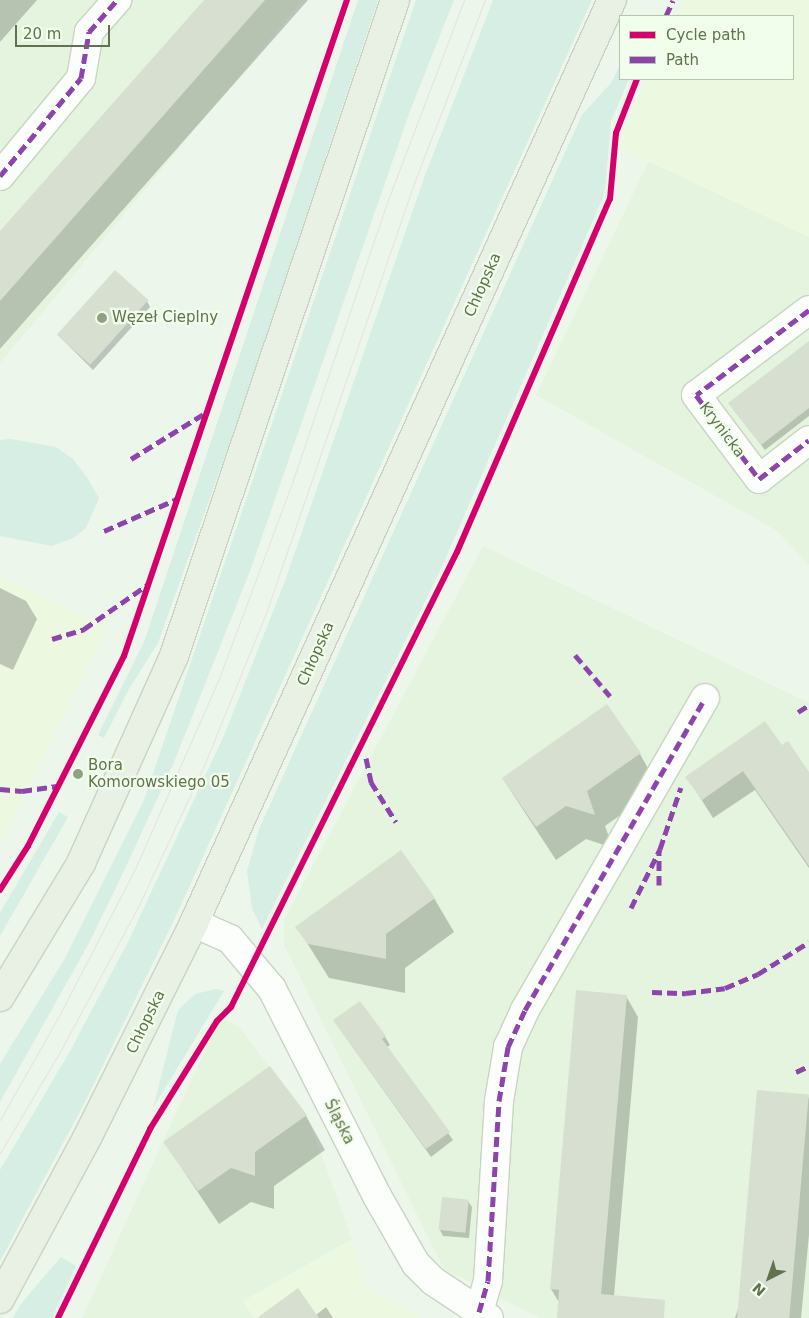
<!DOCTYPE html>
<html>
<head>
<meta charset="utf-8">
<style>
  body { margin:0 }
  #map { position:relative; width:809px; height:1318px; overflow:hidden; background:#edf6ea; font-family:"DejaVu Sans",sans-serif }
  div>[style] { position:absolute }
  [style*='--x'] { left:calc(var(--x)*1px); top:calc(var(--y)*1px); width:calc(var(--w)*1px); rotate:calc(var(--a)*1deg) }
  .residential>* { inset:0; background:#e5f4de }
  .commercial>* { inset:0; background:#edf8e1 }
  .green>* { inset:0; background:#d6eee3 }
  .shadow>* { inset:0; background:#0003 }
  .building>* { inset:0; background:#d7dfd0; transform-origin:0 0 }
  .roads { filter:drop-shadow(1px 0 #cad3c2) drop-shadow(-1px 0 #cad3c2) drop-shadow(0 1px #cad3c2) drop-shadow(0 -1px #cad3c2) }
  .minor>* { height:28px; margin:-14px; padding:0 14px; transform-origin:14px; border-radius:14px; background:#fcfefc }
  .major>* { height:28px; margin:-14px; padding:0 14px; transform-origin:14px; border-radius:14px; background:#e9f1e5 }
  .tram>* { height:1px; margin:-0.5px; padding:0 0.5px; transform-origin:0.5px; border-radius:0.5px; background:#e4e2e2 }
  .quiet>* { height:5px; margin-top:-2.5px; transform-origin:0; background:repeating-linear-gradient(90deg,#8e44ad 0 10px,transparent 0 15px) }
  .cycleway>* { height:6px; margin:-3px; padding:0 3px; transform-origin:3px; border-radius:3px; background:#d6006c }
  .dots>* { width:14px; height:14px; translate:-50% -50%; box-sizing:border-box; border:2px solid #f1feeb; border-radius:50% }
  span { translate:-50% -50%; white-space:nowrap; text-align:center; line-height:1.15; -webkit-text-stroke:4.5px #f1feeb; paint-order:stroke }
  .street-label { font-size:15px; color:#61724c }
  .poi-label { font-size:15px; color:#61724c }
  .left { translate:0 -50%; text-align:left }
  .legend { position:absolute; left:619px; top:15px; width:175px; height:65px; box-sizing:border-box; background:#f1feeb; border:1px solid #b7c6ab; margin:0; padding:6px 9px; list-style:none; font-size:15px; color:#61724c }
  .legend li { display:flex; align-items:center; gap:10px; height:25px }
  .legend b { width:25px; border:1px solid #b7c6ab }
  .north { position:absolute; left:744px; top:1253px; width:50px; height:50px; -webkit-text-stroke:4px #f1feeb; paint-order:stroke; rotate:221deg; font-size:14px; font-weight:700; line-height:20px; text-align:center; color:#61724c }
  .north::after { content:''; display:block; margin:auto; width:18px; height:22px; background:#61724c; clip-path:polygon(50% 0,100% 100%,50% 72%,0 100%) }
  .scale { position:absolute; left:15px; top:25px; width:95px; height:22px; box-sizing:border-box; border:2px solid #61724c; border-top:0; padding-left:6px; font-size:15px; line-height:18px; white-space:nowrap; color:#61724c; -webkit-text-stroke:4px #f1feeb; paint-order:stroke }
</style>
</head>
<body>
<div id="map">
  <div class="residential">
    <i style="clip-path:polygon(0 0,303px 0,0 363px)"></i>
    <i style="clip-path:polygon(649px 161px,809px 237px,809px 565px,776px 530px,536px 395px)"></i>
    <i style="clip-path:polygon(483px 546px,809px 703px,809px 1318px,540px 1318px,444px 1269px,284px 945px,284px 920px)"></i>
    <i style="clip-path:polygon(221px 1015px,239px 1027px,307px 1115px,352px 1239px,243px 1301px,254px 1318px,82px 1318px)"></i>
  </div>
  <div class="commercial">
    <i style="clip-path:polygon(685px 0,809px 0,809px 237px,616px 146px,648px 79px,793px 79px,793px 16px,678px 16px)"></i>
    <i style="clip-path:polygon(0 576px,107px 627px,0 844px)"></i>
    <i style="clip-path:polygon(352px 1239px,367px 1290px,424px 1318px,254px 1318px,243px 1301px)"></i>
  </div>
  <div class="green">
    <i style="clip-path:polygon(358px 0,378px 0,236px 425px,158px 643px,129px 689px,104px 738px,98px 735px,144px 642px)"></i>
    <i style="clip-path:polygon(416px 0,454px 0,410px 111px,250px 571px,172px 767px,122px 875px,89px 943px,0 1102px,0 1064px,64px 960px,144px 800px)"></i>
    <i style="clip-path:polygon(493px 0,592px 0,175px 918px,85px 1102px,0 1261px,0 1170px,69px 1053px,129px 940px,225px 733px,285px 581px,424px 178px)"></i>
    <i style="clip-path:polygon(620px 65px,620px 79px,629px 79px,611px 121px,605px 189px,601px 202px,440px 571px,262px 929px,252px 908px,247px 871px,259px 829px,582px 115px,611px 83px)"></i>
    <i style="clip-path:polygon(11px 439px,56px 447px,73px 459px,88px 479px,99px 498px,86px 528px,75px 537px,52px 546px,0 536px,0 440px)"></i>
    <i style="clip-path:polygon(59px 812px,68px 817px,0 936px,0 913px)"></i>
    <i style="clip-path:polygon(216px 989px,224px 991px,153px 1108px,178px 1010px,195px 994px)"></i>
    <i style="clip-path:polygon(61px 1257px,76px 1266px,52px 1318px,13px 1318px,20px 1305px)"></i>
  </div>
  <div class="shadow">
    <i style="clip-path:polygon(0 0,37px 0,0 42px)"></i>
    <i style="clip-path:polygon(206px 0,308px 0,0 349px,0 233px)"></i>
    <i style="clip-path:polygon(147px 301px,150px 307px,93px 370px,58px 335px)"></i>
    <i style="clip-path:polygon(809px 343px,809px 416px,765px 450px,733px 409px)"></i>
    <i style="clip-path:polygon(0 588px,26px 601px,37px 619px,13px 670px,0 664px)"></i>
    <i style="clip-path:polygon(782px 746px,809px 774px,809px 868px,755px 790px,713px 818px,687px 777px)"></i>
    <i style="clip-path:polygon(640px 754px,659px 788px,605px 826px,613px 848px,586px 839px,556px 860px,503px 779px)"></i>
    <i style="clip-path:polygon(434px 898px,454px 932px,405px 968px,405px 993px,329px 978px,297px 927px)"></i>
    <i style="clip-path:polygon(626px 996px,638px 1017px,614px 1296px,642px 1318px,559px 1318px,560px 1304px,551px 1289px)"></i>
    <i style="clip-path:polygon(360px 1002px,385px 1037px,390px 1045px,387px 1047px,453px 1140px,431px 1157px,339px 1028px)"></i>
    <i style="clip-path:polygon(809px 1096px,809px 1235px,801px 1318px,735px 1318px)"></i>
    <i style="clip-path:polygon(306px 1116px,325px 1150px,274px 1186px,274px 1209px,251px 1202px,219px 1224px,165px 1143px)"></i>
    <i style="clip-path:polygon(468px 1201px,472px 1207px,469px 1238px,443px 1236px,440px 1230px)"></i>
    <i style="clip-path:polygon(326px 1307px,333px 1318px,272px 1318px,316px 1315px)"></i>
  </div>
  <div class="building">
    <i style="clip-path:polygon(204px 0,265px 0,0 301px,0 231px)"></i>
    <i style="left:115px;top:270px;width:45px;height:87px;rotate:42deg"></i>
    <i style="clip-path:polygon(809px 341px,809px 408px,761px 445px,728px 403px)"></i>
    <i style="clip-path:polygon(607px 704px,641px 753px,587px 791px,595px 815px,566px 806px,536px 827px,502px 778px)"></i>
    <i style="clip-path:polygon(765px 721px,782px 745px,788px 741px,809px 772px,809px 866px,743px 771px,702px 800px,685px 777px)"></i>
    <i style="clip-path:polygon(401px 850px,435px 898px,386px 934px,386px 959px,308px 944px,295px 927px)"></i>
    <i style="clip-path:polygon(576px 990px,627px 995px,601px 1294px,665px 1300px,664px 1318px,557px 1318px,559px 1290px,550px 1289px)"></i>
    <i style="clip-path:polygon(360px 1001px,386px 1036px,382px 1039px,450px 1132px,426px 1149px,333px 1020px)"></i>
    <i style="clip-path:polygon(270px 1066px,307px 1115px,255px 1152px,255px 1176px,231px 1168px,198px 1191px,163px 1142px)"></i>
    <i style="left:757px;top:1090px;width:52px;height:229px;rotate:5deg"></i>
    <i style="left:442px;top:1197px;width:27px;height:33px;rotate:6deg"></i>
    <i style="clip-path:polygon(298px 1288px,319px 1318px,257px 1318px)"></i>
  </div>
  <div class="roads">
    <div class="minor">
      <i style="--x:0;--y:176;--w:127;--a:-50.4"></i>
      <i style="--x:81;--y:78;--w:47;--a:-80.1"></i>
      <i style="--x:89;--y:32;--w:43;--a:-48.8"></i>
      <i style="--x:809;--y:310;--w:141;--a:143"></i>
      <i style="--x:696;--y:395;--w:105;--a:53.1"></i>
      <i style="--x:759;--y:479;--w:63;--a:-38"></i>
      <i style="--x:194;--y:923;--w:39;--a:24"></i>
      <i style="--x:230;--y:939;--w:65;--a:50"></i>
      <i style="--x:272;--y:989;--w:232;--a:63.1"></i>
      <i style="--x:377;--y:1196;--w:78;--a:60.2"></i>
      <i style="--x:416;--y:1264;--w:24;--a:45"></i>
      <i style="--x:433;--y:1281;--w:67;--a:33.5"></i>
      <i style="--x:479;--y:1312;--w:32;--a:-74"></i>
      <i style="--x:488;--y:1281;--w:180;--a:-86.5"></i>
      <i style="--x:499;--y:1101;--w:55;--a:-80.5"></i>
      <i style="--x:508;--y:1047;--w:41;--a:-65.3"></i>
      <i style="--x:525;--y:1010;--w:360;--a:-60"></i>
    </div>
    <div class="major">
      <i style="--x:0;--y:997;--w:157;--a:-58.8"></i>
      <i style="--x:81;--y:863;--w:227;--a:-65.8"></i>
      <i style="--x:174;--y:656;--w:692;--a:-71.38"></i>
      <i style="--x:0;--y:1299;--w:183;--a:-61.6"></i>
      <i style="--x:87;--y:1138;--w:240;--a:-63.5"></i>
      <i style="--x:194;--y:923;--w:1013;--a:-65.64"></i>
    </div>
  </div>
  <div class="tram">
    <i style="--x:0;--y:1120;--w:122;--a:-60.5"></i>
    <i style="--x:60;--y:1014;--w:163;--a:-62.7"></i>
    <i style="--x:135;--y:869;--w:206;--a:-66.2"></i>
    <i style="--x:218;--y:681;--w:211;--a:-69.5"></i>
    <i style="--x:292;--y:483;--w:299;--a:-71.3"></i>
    <i style="--x:388;--y:200;--w:214;--a:-69.2"></i>
    <i style="--x:0;--y:1153;--w:122;--a:-59.4"></i>
    <i style="--x:62;--y:1048;--w:160;--a:-61.7"></i>
    <i style="--x:138;--y:907;--w:159;--a:-65"></i>
    <i style="--x:205;--y:763;--w:162;--a:-67.9"></i>
    <i style="--x:266;--y:613;--w:455;--a:-71"></i>
    <i style="--x:414;--y:183;--w:196;--a:-68.8"></i>
  </div>
  <div class="quiet">
    <i style="--x:666;--y:16;--w:17;--a:-66"></i>
    <i style="--x:0;--y:176;--w:127;--a:-50.4"></i>
    <i style="--x:81;--y:78;--w:47;--a:-80.1"></i>
    <i style="--x:89;--y:32;--w:43;--a:-48.8"></i>
    <i style="--x:809;--y:310;--w:141;--a:143"></i>
    <i style="--x:696;--y:395;--w:105;--a:53.1"></i>
    <i style="--x:759;--y:479;--w:63;--a:-38"></i>
    <i style="--x:131;--y:459;--w:89;--a:-31.7"></i>
    <i style="--x:104;--y:531;--w:80;--a:-23.7"></i>
    <i style="--x:52;--y:639;--w:34;--a:-17"></i>
    <i style="--x:84;--y:629;--w:77;--a:-34.9"></i>
    <i style="--x:575;--y:655;--w:54;--a:49.5"></i>
    <i style="--x:798;--y:712;--w:13;--a:-32"></i>
    <i style="--x:366;--y:758;--w:25;--a:78"></i>
    <i style="--x:371;--y:782;--w:47;--a:58"></i>
    <i style="--x:0;--y:789;--w:22;--a:5"></i>
    <i style="--x:22;--y:791;--w:37;--a:-8"></i>
    <i style="--x:659;--y:885;--w:34;--a:-90"></i>
    <i style="--x:631;--y:908;--w:66;--a:-63.8"></i>
    <i style="--x:660;--y:849;--w:65;--a:-71.3"></i>
    <i style="--x:652;--y:992;--w:34;--a:2"></i>
    <i style="--x:686;--y:993;--w:39;--a:-7"></i>
    <i style="--x:725;--y:988;--w:36;--a:-23"></i>
    <i style="--x:758;--y:974;--w:60;--a:-32.1"></i>
    <i style="--x:796;--y:1072;--w:14;--a:-25"></i>
    <i style="--x:479;--y:1312;--w:32;--a:-74"></i>
    <i style="--x:488;--y:1281;--w:180;--a:-86.5"></i>
    <i style="--x:499;--y:1101;--w:55;--a:-80.5"></i>
    <i style="--x:508;--y:1047;--w:41;--a:-65.3"></i>
    <i style="--x:525;--y:1010;--w:360;--a:-60"></i>
  </div>
  <div class="cycleway">
    <i style="--x:0;--y:890;--w:52;--a:-57.5"></i>
    <i style="--x:28;--y:846;--w:213;--a:-63.2"></i>
    <i style="--x:124;--y:656;--w:693;--a:-71.23"></i>
    <i style="--x:58;--y:1318;--w:210;--a:-64"></i>
    <i style="--x:150;--y:1129;--w:127;--a:-58.2"></i>
    <i style="--x:217;--y:1021;--w:20;--a:-45"></i>
    <i style="--x:231;--y:1007;--w:508;--a:-63.59"></i>
    <i style="--x:457;--y:552;--w:385;--a:-66.6"></i>
    <i style="--x:610;--y:199;--w:66;--a:-84.8"></i>
    <i style="--x:616;--y:133;--w:58;--a:-68.7"></i>
  </div>
  <div class="dots">
    <i style="left:102px;top:318px;background:#92a083"></i>
    <i style="left:78px;top:774px;background:#92a083"></i>
  </div>
  <div class="street-label">
    <span style="left:483px;top:285px;rotate:-66deg">Chłopska</span>
    <span style="left:722px;top:430px;rotate:53deg">Krynicka</span>
    <span style="left:316px;top:654px;rotate:-66deg">Chłopska</span>
    <span style="left:146px;top:1022px;rotate:-64deg">Chłopska</span>
    <span style="left:339px;top:1122px;rotate:63deg">Śląska</span>
  </div>
  <div class="poi-label">
    <span class="left" style="left:112px;top:318px">Węzeł Cieplny</span>
    <span class="left" style="left:88px;top:774px">Bora<br>Komorowskiego 05</span>
  </div>
  <ul class="legend">
  <li><b style="height:6px;background:#d6006c"></b>Cycle path</li>
  <li><b style="height:6px;background:#8e44ad"></b>Path</li>
  </ul>
  <div class="north">N</div>
  <div class="scale">20 m</div>
</div>
</body>
</html>
